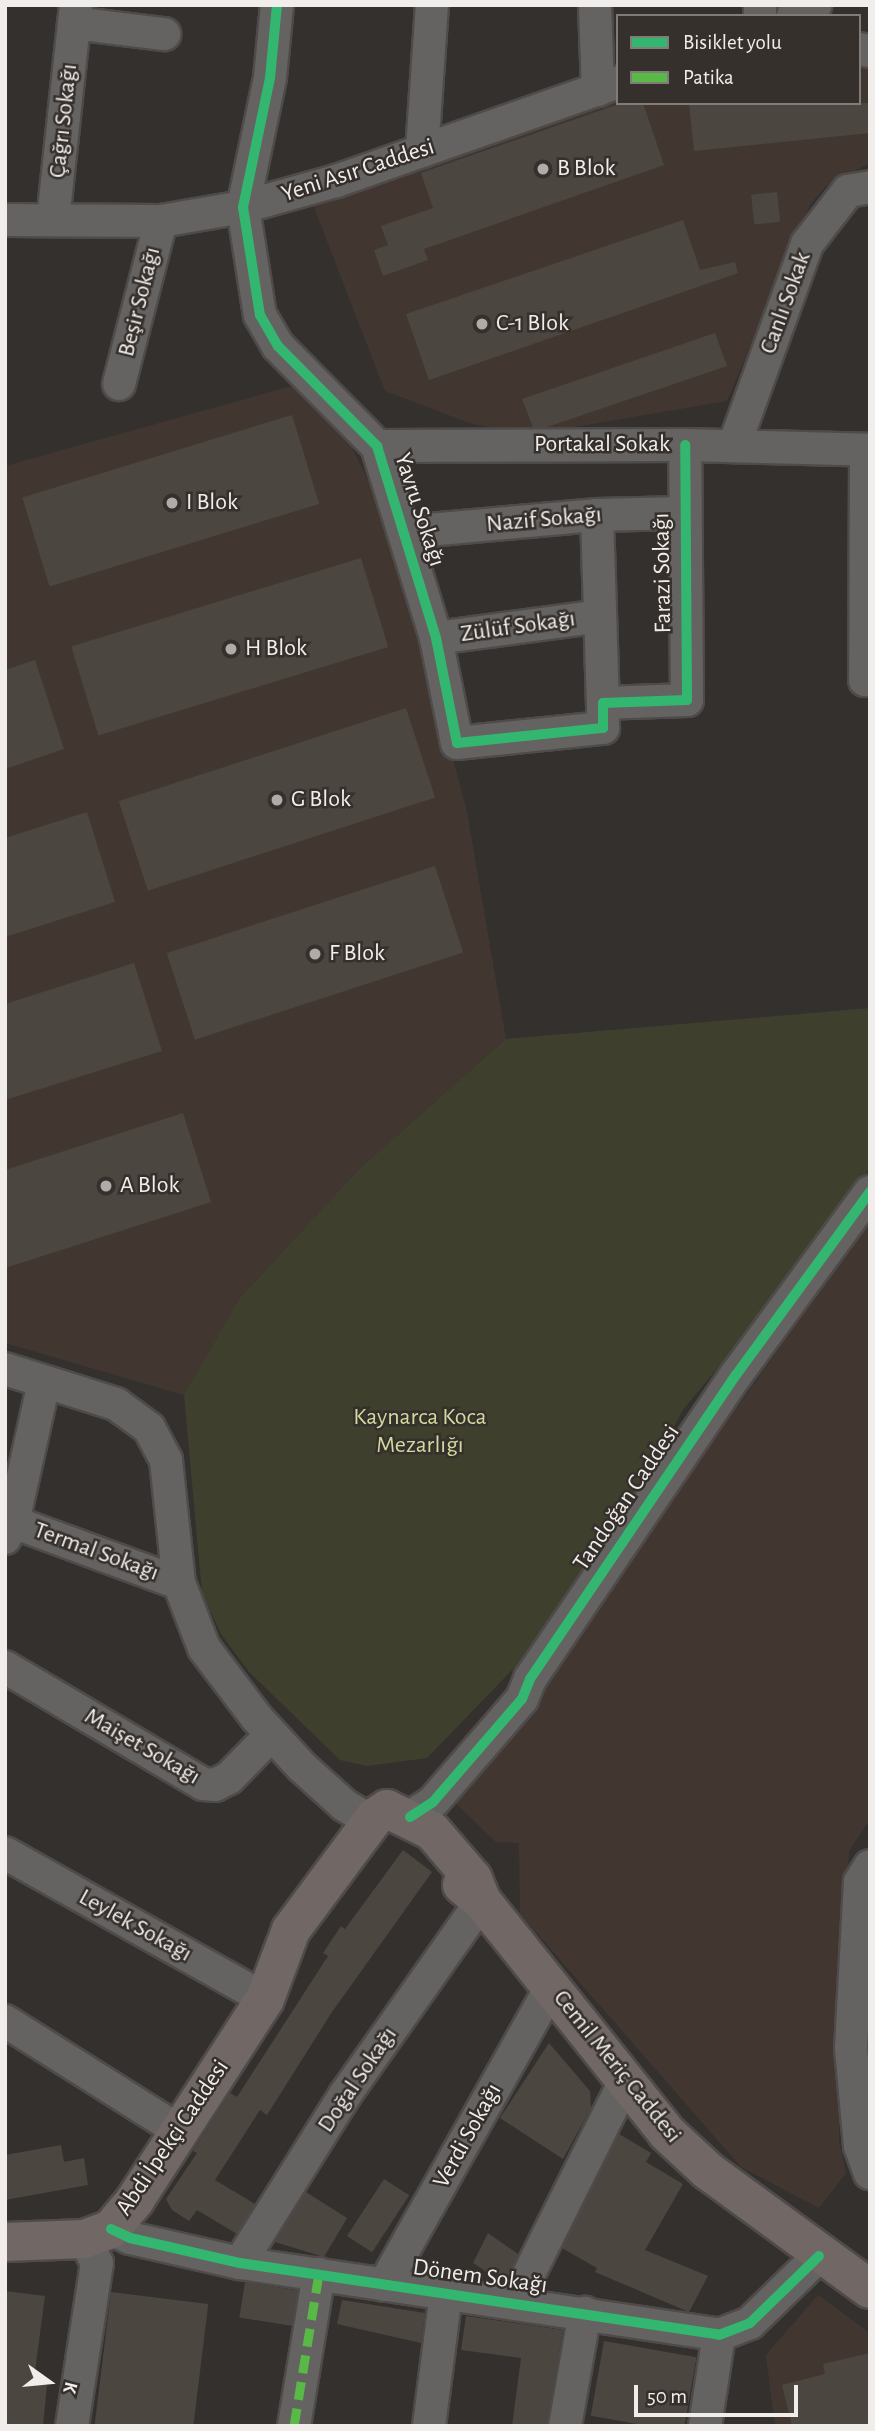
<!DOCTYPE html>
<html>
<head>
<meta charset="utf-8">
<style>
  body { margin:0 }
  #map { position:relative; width:875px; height:2431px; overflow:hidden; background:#33302e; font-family:"Alegreya Sans",sans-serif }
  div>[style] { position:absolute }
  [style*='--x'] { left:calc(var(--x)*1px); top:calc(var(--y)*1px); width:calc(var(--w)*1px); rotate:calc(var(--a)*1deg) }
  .built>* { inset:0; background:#413730 }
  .green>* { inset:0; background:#3e402d }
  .building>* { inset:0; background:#4c4641; transform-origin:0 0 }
  .roads { filter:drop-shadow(2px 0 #4e4b4a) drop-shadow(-2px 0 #4e4b4a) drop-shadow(0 2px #4e4b4a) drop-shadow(0 -2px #4e4b4a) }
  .minor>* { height:32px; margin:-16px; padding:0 16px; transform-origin:16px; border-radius:16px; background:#656361 }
  .major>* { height:38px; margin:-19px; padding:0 19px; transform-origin:19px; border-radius:19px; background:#716765 }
  .quiet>* { height:9px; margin-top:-4.5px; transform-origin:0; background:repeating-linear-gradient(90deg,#58b947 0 18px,transparent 0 27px) }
  .cycleway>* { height:10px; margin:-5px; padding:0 5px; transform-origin:5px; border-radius:5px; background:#33b770 }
  .dots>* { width:19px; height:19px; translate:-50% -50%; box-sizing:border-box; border:4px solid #35302c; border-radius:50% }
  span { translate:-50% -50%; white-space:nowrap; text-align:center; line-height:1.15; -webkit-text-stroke:5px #35302c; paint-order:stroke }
  .street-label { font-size:24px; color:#f1edeb }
  .poi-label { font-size:24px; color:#f1edeb }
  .left { translate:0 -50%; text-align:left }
  .park-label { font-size:24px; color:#d2d89e }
  .frame { position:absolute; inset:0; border:7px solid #f1edeb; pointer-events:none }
  .legend { position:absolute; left:616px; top:14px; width:245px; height:91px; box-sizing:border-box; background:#35302c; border:2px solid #807c78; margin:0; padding:9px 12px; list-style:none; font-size:21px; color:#f1edeb }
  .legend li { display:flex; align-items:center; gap:14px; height:35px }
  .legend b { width:35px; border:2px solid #807c78 }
  .north { position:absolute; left:14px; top:2347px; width:70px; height:70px; -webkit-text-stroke:5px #35302c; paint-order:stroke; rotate:105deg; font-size:19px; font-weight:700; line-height:28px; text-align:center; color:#f1edeb }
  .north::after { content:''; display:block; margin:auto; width:24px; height:32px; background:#f1edeb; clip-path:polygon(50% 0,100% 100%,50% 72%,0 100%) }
  .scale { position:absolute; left:634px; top:2385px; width:164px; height:32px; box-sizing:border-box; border:4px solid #f1edeb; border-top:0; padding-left:9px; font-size:21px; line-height:24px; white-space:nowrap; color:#f1edeb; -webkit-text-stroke:5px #35302c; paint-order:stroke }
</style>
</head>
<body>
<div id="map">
  <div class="built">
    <i style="clip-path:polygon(859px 56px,870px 58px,870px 163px,825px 187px,810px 205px,727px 401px,533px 434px,472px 424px,385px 391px,310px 197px,618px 93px,618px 103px,859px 103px)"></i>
    <i style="clip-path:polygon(299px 384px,345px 433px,391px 527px,467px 812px,506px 1039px,359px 1169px,239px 1299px,184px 1395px,5px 1343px,5px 466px)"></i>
    <i style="clip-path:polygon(870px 1222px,870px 1819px,849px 1851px,839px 2140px,846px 2173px,819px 2208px,741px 2167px,520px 1914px,519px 1843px,496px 1842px,454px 1802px)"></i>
    <i style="clip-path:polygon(818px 2295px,870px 2333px,870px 2426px,775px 2426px,766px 2355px)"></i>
  </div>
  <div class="green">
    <i style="clip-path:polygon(870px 1008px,870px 1168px,785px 1287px,682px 1411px,624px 1528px,586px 1583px,517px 1665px,427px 1758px,367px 1766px,340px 1760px,249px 1672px,221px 1634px,202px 1593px,184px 1395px,239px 1299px,359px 1169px,506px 1039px)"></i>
  </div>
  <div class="building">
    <i style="clip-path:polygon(622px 103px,643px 103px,664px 165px,424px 249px,428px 260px,383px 276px,374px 250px,388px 245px,381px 226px,433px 208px,421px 173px)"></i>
    <i style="clip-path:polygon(689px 103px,870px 103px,870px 133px,694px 151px)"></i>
    <i style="left:777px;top:192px;width:30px;height:26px;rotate:84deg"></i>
    <i style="clip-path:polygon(683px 220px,700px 270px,735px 262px,738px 273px,429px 380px,406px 314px)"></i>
    <i style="clip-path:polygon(715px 333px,727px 366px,547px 427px,533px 427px,522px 399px)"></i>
    <i style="left:292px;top:415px;width:93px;height:282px;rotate:73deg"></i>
    <i style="left:361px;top:558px;width:93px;height:303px;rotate:73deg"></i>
    <i style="clip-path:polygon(35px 660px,64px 749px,5px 769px,5px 670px)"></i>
    <i style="left:406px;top:708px;width:94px;height:302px;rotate:72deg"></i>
    <i style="clip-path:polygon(87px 812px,115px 902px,5px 937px,5px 838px)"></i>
    <i style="left:435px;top:866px;width:91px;height:282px;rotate:72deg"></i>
    <i style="clip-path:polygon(134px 963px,162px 1051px,5px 1100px,5px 1004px)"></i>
    <i style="clip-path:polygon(183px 1113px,211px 1202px,5px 1268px,5px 1170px)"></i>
    <i style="clip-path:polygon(403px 1850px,432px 1872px,332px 2012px,267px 2115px,260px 2110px,215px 2180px,255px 2204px,237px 2234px,197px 2210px,189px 2221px,172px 2210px,166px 2199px,197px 2153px,193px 2151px,230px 2093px,237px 2097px,328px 1956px,323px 1953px,341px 1926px,345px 1929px)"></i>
    <i style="clip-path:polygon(549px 2043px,590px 2091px,591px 2108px,563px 2159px,500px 2118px)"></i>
    <i style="clip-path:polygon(619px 2134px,651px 2153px,646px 2162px,683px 2184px,645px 2250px,708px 2276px,689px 2312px,595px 2272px,597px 2268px,562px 2248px)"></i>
    <i style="clip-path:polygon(61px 2145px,64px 2162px,84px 2158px,88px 2185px,5px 2200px,5px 2155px)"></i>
    <i style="left:384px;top:2179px;width:30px;height:68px;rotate:33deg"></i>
    <i style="clip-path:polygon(306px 2192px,347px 2218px,324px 2257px,275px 2242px)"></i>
    <i style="clip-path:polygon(488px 2233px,518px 2254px,508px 2276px,488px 2273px,473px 2263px)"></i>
    <i style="left:245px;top:2282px;width:54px;height:36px;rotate:9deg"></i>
    <i style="clip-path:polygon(5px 2291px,45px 2296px,35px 2371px,35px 2385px,47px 2385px,43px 2426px,5px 2426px)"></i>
    <i style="left:111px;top:2292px;width:98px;height:135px;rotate:7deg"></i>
    <i style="clip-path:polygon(342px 2300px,425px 2313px,421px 2343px,337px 2324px)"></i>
    <i style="clip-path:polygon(466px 2316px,563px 2330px,547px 2426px,512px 2426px,521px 2358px,461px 2350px)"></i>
    <i style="left:604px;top:2341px;width:94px;height:76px;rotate:10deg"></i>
    <i style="clip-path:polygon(870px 2353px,870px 2426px,792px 2426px,782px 2385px,825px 2374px,823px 2364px)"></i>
  </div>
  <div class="roads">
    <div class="minor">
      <i style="--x:277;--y:5;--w:73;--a:95.5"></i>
      <i style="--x:270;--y:78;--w:132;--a:101.8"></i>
      <i style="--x:243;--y:207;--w:109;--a:81.1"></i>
      <i style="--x:260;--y:315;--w:36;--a:60"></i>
      <i style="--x:278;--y:346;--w:141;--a:45.3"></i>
      <i style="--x:377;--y:446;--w:201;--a:72.9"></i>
      <i style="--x:436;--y:638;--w:107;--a:78.7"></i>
      <i style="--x:457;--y:743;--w:147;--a:-5.9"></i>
      <i style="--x:603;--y:728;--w:25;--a:-90"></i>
      <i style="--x:603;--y:703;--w:84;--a:-2"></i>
      <i style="--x:687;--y:700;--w:255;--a:-90.4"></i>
      <i style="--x:595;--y:5;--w:85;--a:88"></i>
      <i style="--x:760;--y:16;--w:11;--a:-90"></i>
      <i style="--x:793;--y:16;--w:25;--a:-26"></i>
      <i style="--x:74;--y:23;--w:91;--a:7"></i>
      <i style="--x:859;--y:49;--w:11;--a:10"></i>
      <i style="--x:422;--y:151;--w:146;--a:-86.1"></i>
      <i style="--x:5;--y:220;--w:156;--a:0.4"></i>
      <i style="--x:161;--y:221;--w:83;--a:-9.7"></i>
      <i style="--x:243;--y:207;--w:97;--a:-15.6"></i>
      <i style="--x:336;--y:181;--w:299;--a:-19.3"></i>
      <i style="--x:53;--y:220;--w:216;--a:-83.9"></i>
      <i style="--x:119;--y:384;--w:168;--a:-75.6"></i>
      <i style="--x:377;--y:446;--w:308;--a:-0.2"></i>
      <i style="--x:685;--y:445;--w:185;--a:1.5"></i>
      <i style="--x:734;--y:446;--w:215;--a:-70.1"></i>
      <i style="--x:807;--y:244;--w:67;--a:-52.3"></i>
      <i style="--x:848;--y:191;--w:22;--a:-10"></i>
      <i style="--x:866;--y:450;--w:230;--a:90.2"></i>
      <i style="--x:865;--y:680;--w:5;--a:0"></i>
      <i style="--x:597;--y:515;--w:188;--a:88.2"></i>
      <i style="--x:406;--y:532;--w:192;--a:-5.1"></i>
      <i style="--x:597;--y:515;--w:85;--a:-1.3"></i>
      <i style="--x:436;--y:638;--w:165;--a:-7.6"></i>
      <i style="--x:5;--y:1369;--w:116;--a:17.5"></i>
      <i style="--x:116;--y:1404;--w:41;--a:36"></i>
      <i style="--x:149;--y:1428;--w:36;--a:62"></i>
      <i style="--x:166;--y:1460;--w:124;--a:84"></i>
      <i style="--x:179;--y:1583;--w:70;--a:69"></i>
      <i style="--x:204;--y:1648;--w:86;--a:53"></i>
      <i style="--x:256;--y:1717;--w:68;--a:47.4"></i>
      <i style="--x:302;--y:1767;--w:57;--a:42.1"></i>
      <i style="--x:344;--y:1805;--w:31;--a:31"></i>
      <i style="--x:13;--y:1522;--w:177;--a:20.2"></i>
      <i style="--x:5;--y:1538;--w:18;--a:-63"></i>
      <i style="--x:13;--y:1522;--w:143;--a:-77.5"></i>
      <i style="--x:5;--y:1667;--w:230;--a:30.6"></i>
      <i style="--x:203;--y:1784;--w:12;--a:5"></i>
      <i style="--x:215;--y:1785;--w:16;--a:-27"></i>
      <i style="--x:229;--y:1778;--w:60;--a:-45.7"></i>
      <i style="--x:410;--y:1817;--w:27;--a:-33"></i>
      <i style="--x:433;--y:1802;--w:136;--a:-49.2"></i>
      <i style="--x:522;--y:1699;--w:22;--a:-68"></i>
      <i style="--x:530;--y:1679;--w:367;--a:-55.9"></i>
      <i style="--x:736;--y:1375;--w:227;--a:-53.8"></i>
      <i style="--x:5;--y:1853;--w:298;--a:29.3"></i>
      <i style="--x:870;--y:1866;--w:19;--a:122"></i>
      <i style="--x:860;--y:1882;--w:166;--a:93.1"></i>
      <i style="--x:851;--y:2048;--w:98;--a:84.8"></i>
      <i style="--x:860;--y:2146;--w:29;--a:70"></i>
      <i style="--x:5;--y:2021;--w:204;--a:32.2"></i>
      <i style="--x:111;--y:2229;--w:21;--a:25"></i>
      <i style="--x:130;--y:2238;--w:113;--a:12.8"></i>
      <i style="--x:240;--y:2263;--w:484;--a:8.5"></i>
      <i style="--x:719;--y:2335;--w:33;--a:-21"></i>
      <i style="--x:750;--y:2323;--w:96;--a:-44.2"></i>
      <i style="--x:240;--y:2263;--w:198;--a:-58"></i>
      <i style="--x:345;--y:2095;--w:237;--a:-54.8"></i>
      <i style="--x:384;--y:2285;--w:342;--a:-60.7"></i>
      <i style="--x:515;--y:2302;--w:247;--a:-63.5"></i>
      <i style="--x:72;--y:2426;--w:165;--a:-81.3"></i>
      <i style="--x:97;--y:2263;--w:27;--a:-118"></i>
      <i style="--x:294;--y:2426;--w:154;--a:-80.7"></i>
      <i style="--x:429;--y:2426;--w:134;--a:-82.7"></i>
      <i style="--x:565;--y:2426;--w:115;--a:-80"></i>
      <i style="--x:705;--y:2426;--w:92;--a:-81.3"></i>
    </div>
    <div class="major">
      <i style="--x:462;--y:1885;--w:26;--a:39"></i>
      <i style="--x:482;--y:1901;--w:297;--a:51.4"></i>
      <i style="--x:667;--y:2133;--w:56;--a:42.8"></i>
      <i style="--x:708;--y:2171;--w:200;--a:36.1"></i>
      <i style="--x:5;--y:2242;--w:79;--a:-2.2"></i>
      <i style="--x:84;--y:2239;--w:29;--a:-20"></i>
      <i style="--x:111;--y:2229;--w:38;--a:-50"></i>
      <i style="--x:135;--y:2200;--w:239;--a:-57.1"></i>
      <i style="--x:265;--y:1999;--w:74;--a:-69.4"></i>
      <i style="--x:291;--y:1930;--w:141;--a:-53.4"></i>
      <i style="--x:375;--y:1817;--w:14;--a:-34"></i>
      <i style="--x:387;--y:1809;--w:50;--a:26.1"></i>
      <i style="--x:432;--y:1831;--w:63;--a:49.5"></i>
      <i style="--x:473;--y:1879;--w:24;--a:68"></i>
    </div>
  </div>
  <div class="quiet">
    <i style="--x:294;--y:2426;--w:154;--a:-80.7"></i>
  </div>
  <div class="cycleway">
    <i style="--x:277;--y:5;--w:73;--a:95.5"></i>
    <i style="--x:270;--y:78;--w:132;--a:101.8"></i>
    <i style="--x:243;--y:207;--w:109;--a:81.1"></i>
    <i style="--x:260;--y:315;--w:36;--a:60"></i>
    <i style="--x:278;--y:346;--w:141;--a:45.3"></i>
    <i style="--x:377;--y:446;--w:201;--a:72.9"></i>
    <i style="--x:436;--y:638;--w:107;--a:78.7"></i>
    <i style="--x:457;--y:743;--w:147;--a:-5.9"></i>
    <i style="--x:603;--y:728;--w:25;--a:-90"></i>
    <i style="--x:603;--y:703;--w:84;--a:-2"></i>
    <i style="--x:687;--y:700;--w:255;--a:-90.4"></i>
    <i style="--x:410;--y:1817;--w:27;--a:-33"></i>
    <i style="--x:433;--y:1802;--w:136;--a:-49.2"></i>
    <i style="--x:522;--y:1699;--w:22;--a:-68"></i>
    <i style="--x:530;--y:1679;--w:367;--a:-55.9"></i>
    <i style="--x:736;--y:1375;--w:227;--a:-53.8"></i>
    <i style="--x:111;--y:2229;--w:21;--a:25"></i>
    <i style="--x:130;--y:2238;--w:113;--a:12.8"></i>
    <i style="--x:240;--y:2263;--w:484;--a:8.5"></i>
    <i style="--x:719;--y:2335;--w:33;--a:-21"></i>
    <i style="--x:750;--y:2323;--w:96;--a:-44.2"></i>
  </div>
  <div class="dots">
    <i style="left:543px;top:169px;background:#aeaba9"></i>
    <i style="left:482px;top:324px;background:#aeaba9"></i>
    <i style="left:172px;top:503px;background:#aeaba9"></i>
    <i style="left:231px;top:649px;background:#aeaba9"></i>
    <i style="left:277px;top:800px;background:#aeaba9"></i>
    <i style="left:315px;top:954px;background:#aeaba9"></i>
    <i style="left:106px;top:1186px;background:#aeaba9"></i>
  </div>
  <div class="street-label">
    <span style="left:64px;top:121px;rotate:-84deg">Çağrı Sokağı</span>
    <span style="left:358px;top:171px;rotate:-18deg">Yeni Asır Caddesi</span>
    <span style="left:140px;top:302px;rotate:-76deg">Beşir Sokağı</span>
    <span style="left:786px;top:303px;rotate:-70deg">Canlı Sokak</span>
    <span style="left:602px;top:445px">Portakal Sokak</span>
    <span style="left:419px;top:510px;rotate:72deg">Yavru Sokağı</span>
    <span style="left:544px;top:520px;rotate:-5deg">Nazif Sokağı</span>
    <span style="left:663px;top:573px;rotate:-91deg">Farazi Sokağı</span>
    <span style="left:518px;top:627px;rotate:-8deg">Zülüf Sokağı</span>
    <span style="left:627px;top:1498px;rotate:-56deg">Tandoğan Caddesi</span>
    <span style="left:96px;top:1552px;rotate:20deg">Termal Sokağı</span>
    <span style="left:142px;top:1747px;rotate:30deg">Maişet Sokağı</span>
    <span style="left:135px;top:1926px;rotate:29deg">Leylek Sokağı</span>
    <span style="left:617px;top:2067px;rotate:51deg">Cemil Meriç Caddesi</span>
    <span style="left:358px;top:2080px;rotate:-56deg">Doğal Sokağı</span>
    <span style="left:468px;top:2136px;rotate:-61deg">Verdi Sokağı</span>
    <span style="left:173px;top:2138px;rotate:-56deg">Abdi İpekçi Caddesi</span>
    <span style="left:480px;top:2277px;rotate:8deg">Dönem Sokağı</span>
  </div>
  <div class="poi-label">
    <span class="left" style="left:557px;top:169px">B Blok</span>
    <span class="left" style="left:496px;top:324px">C-1 Blok</span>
    <span class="left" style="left:186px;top:503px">I Blok</span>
    <span class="left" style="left:245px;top:649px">H Blok</span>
    <span class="left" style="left:291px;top:800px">G Blok</span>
    <span class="left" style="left:329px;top:954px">F Blok</span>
    <span class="left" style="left:120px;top:1186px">A Blok</span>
  </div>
  <div class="park-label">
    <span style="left:420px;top:1432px">Kaynarca Koca<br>Mezarlığı</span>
  </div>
  <div class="frame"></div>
  <ul class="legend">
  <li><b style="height:9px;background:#33b770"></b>Bisiklet yolu</li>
  <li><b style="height:9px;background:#58b947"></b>Patika</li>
  </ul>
  <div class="north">K</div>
  <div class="scale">50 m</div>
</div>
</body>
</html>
